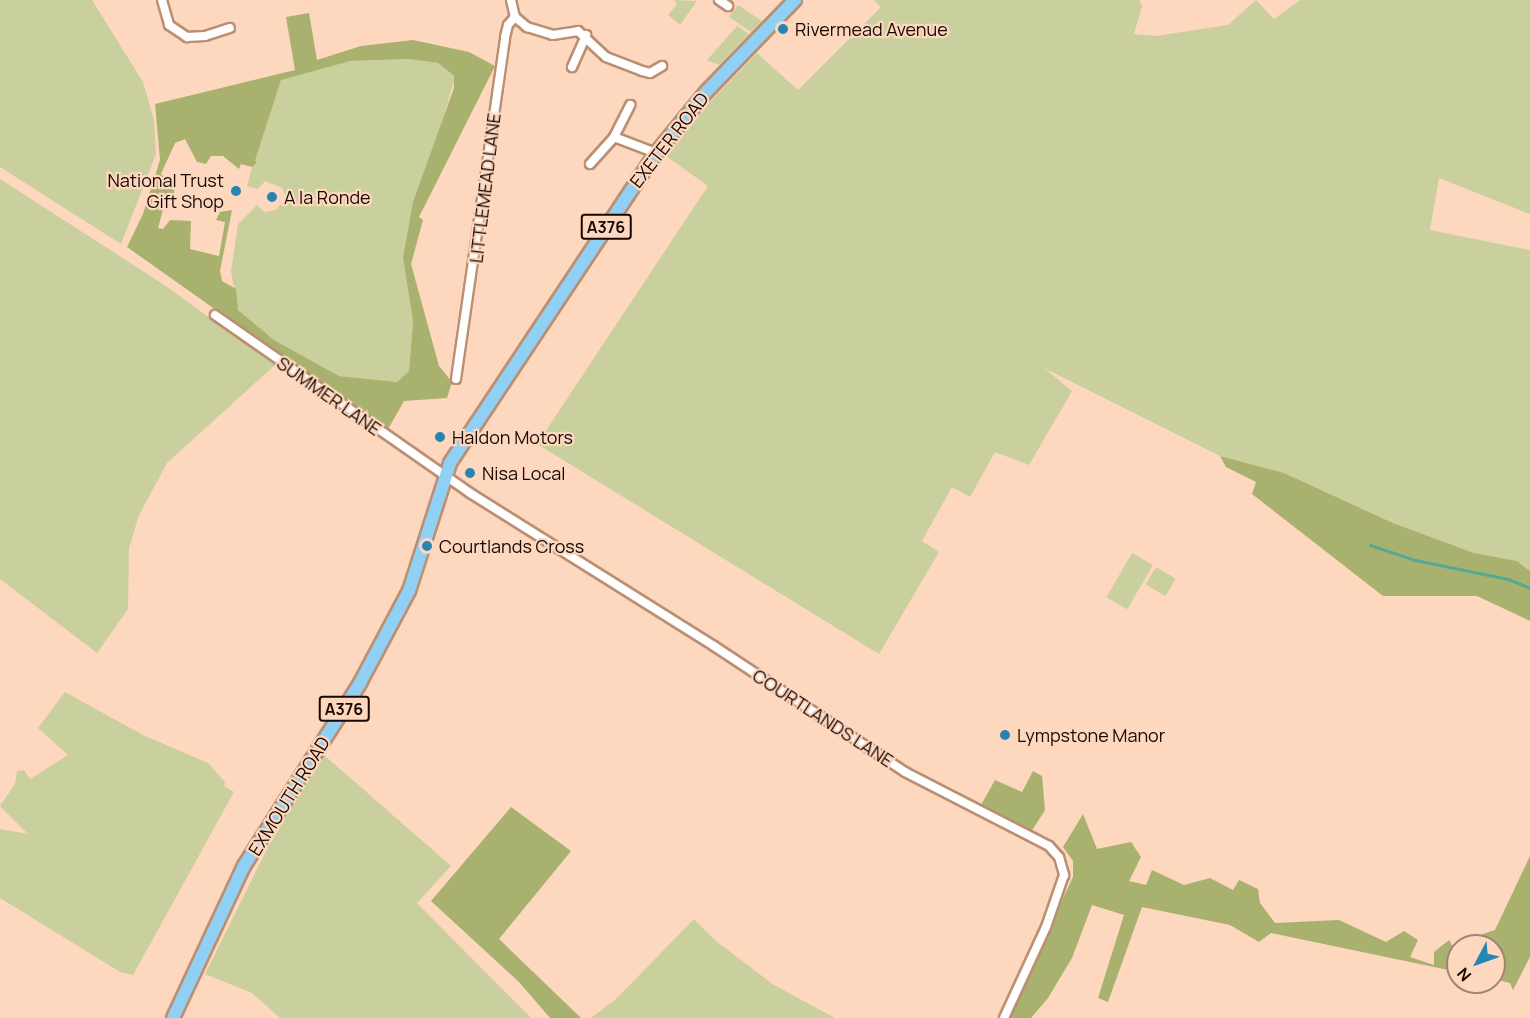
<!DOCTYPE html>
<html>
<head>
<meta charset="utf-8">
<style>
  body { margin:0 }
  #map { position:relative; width:1530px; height:1018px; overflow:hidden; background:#fed7bf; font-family:Manrope,sans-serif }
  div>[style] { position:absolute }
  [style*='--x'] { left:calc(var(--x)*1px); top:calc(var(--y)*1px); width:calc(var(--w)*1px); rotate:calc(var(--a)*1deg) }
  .green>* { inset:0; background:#c9d09d; transform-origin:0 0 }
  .forest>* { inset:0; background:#a9b16e }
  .stream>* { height:3px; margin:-1.5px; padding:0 1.5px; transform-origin:1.5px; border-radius:1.5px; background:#55a993 }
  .roads { filter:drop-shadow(2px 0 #bb8f72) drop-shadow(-2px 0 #bb8f72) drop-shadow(0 2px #bb8f72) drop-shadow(0 -2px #bb8f72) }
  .minor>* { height:8px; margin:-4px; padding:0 4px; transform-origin:4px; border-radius:4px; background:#fff }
  .trunk>* { height:12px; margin:-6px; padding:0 6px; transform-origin:6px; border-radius:6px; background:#8fd0f4 }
  .dots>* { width:16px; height:16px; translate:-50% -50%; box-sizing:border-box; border:3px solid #fed7bf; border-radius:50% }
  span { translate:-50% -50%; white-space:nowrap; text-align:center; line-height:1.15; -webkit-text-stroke:4.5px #fed7bf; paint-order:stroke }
  .shield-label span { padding:2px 4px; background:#fed7bf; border:2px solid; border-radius:4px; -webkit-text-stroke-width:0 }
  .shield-label { font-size:16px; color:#170801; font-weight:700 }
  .poi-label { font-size:18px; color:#170801 }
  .left { translate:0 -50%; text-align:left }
  .right { translate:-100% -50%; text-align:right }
  .street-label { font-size:18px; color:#170801 }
  .north { position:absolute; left:1446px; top:934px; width:60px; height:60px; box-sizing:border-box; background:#fed7bf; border:2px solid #a28473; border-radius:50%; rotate:229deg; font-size:16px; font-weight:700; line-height:24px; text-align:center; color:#170801 }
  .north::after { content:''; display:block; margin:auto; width:21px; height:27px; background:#2785b1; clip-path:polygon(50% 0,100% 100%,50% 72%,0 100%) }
</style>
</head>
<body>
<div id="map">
  <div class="green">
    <i style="clip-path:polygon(0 0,92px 0,143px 82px,154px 120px,156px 154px,121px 244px,0 167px)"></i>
    <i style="clip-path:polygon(674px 0,697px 1px,680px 25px,668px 15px,677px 4px)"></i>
    <i style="clip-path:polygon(874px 0,1139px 0,1142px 6px,1134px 34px,1156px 36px,1228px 25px,1256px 0,1274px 19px,1300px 0,1530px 0,1530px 214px,1439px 178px,1430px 230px,1530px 250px,1530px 571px,1517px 561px,1474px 553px,1393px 523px,1284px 473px,1220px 456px,1044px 368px,1072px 391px,1029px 465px,995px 452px,970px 497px,952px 487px,922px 541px,939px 552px,879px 654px,537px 444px,708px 186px,666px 156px,710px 102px,757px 53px,798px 90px,881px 7px)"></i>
    <i style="clip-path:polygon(738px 5px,762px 21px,751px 32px,729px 17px)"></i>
    <i style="clip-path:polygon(737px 26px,749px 34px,719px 65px,707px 60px)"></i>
    <i style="clip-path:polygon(409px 59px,438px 63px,455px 77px,403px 258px,413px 321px,409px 371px,397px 382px,339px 376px,274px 340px,238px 310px,231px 271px,238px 224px,257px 205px,265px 212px,276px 210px,286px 198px,282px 188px,265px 181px,258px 189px,247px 186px,252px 167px,257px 164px,255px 161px,281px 80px,312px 68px,350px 61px)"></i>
    <i style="clip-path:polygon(0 179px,163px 284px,275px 365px,167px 463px,139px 515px,129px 548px,128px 609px,97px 653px,0 579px)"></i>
    <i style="left:1132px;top:553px;width:24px;height:51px;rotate:30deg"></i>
    <i style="left:1156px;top:567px;width:23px;height:20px;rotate:31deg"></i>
    <i style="clip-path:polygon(65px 692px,143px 735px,208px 763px,225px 782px,224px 786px,234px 792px,133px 975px,120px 972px,0 898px,0 829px,28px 834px,0 806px,15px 784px,17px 771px,24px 770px,30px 779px,68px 755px,38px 728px)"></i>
    <i style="clip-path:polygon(324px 755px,451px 866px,417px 903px,531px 1018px,280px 1018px,252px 993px,205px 974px,270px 843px)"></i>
    <i style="clip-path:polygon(694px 919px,716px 941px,774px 985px,835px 1018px,591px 1018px,616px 999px)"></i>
  </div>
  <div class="forest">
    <i style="clip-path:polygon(evenodd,309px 13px,317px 60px,361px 46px,413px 40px,469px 52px,495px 66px,419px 217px,423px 220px,411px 264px,439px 366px,452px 382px,447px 398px,404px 401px,387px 431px,127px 247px,143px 214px,160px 160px,155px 104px,295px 70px,286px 17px,309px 13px,409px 59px,438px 63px,454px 76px,454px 88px,413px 202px,403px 258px,413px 321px,409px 371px,397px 382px,339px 376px,274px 340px,238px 310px,236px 289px,222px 281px,220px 271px,232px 210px,220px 212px,216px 220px,225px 222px,219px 256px,190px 249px,191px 221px,170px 220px,163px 229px,158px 228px,165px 202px,174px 194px,174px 186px,161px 174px,175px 143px,185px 139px,197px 162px,206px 164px,211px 156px,223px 156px,239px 169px,241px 164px,252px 167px,257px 163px,255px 161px,281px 80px,350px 61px,409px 59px)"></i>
    <i style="clip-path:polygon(1220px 456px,1284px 473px,1393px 523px,1474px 553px,1517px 561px,1530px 571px,1530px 621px,1477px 596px,1383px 596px,1252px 494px,1256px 482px,1226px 467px)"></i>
    <i style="clip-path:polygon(1033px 771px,1042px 776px,1045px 810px,1031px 832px,980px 807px,995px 780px,1022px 792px)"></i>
    <i style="clip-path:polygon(511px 807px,571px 851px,499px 939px,581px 1018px,550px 1018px,519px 982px,431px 901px)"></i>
    <i style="clip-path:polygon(1083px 814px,1097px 849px,1131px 842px,1141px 857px,1129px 881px,1146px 885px,1152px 870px,1184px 885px,1210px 878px,1233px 890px,1239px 880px,1258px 889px,1260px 903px,1275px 923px,1339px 920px,1386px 942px,1404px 931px,1418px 940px,1410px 957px,1434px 965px,1434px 952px,1449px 940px,1458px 956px,1458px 972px,1271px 933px,1259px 942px,1230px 925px,1142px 907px,1108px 1002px,1098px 998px,1124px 915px,1092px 905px,1072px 958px,1048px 998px,1031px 1018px,1006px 1018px,1073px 877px,1073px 861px,1063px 847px)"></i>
    <i style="clip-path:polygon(1530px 856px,1530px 957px,1513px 990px,1510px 983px,1494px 979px,1494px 946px,1481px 946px,1480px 935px,1495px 930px)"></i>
  </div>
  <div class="stream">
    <i style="--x:1370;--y:545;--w:47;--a:18.4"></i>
    <i style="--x:1415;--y:560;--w:95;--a:11.5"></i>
    <i style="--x:1508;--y:579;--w:24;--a:22"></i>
  </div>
  <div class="roads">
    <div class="minor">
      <i style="--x:162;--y:0;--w:26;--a:74"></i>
      <i style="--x:169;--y:25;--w:22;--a:34"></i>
      <i style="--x:187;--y:37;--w:18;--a:-3"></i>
      <i style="--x:205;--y:36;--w:26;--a:-18"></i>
      <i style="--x:511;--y:0;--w:17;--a:77"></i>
      <i style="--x:515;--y:17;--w:16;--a:40"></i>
      <i style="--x:527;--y:27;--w:27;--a:17"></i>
      <i style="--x:553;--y:35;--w:25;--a:-9"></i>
      <i style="--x:578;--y:31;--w:38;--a:43"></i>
      <i style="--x:606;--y:57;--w:39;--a:21"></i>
      <i style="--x:642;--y:71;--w:8;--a:14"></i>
      <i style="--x:650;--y:73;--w:14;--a:-30"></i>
      <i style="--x:719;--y:0;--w:11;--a:34"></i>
      <i style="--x:572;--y:67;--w:35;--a:-66"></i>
      <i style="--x:614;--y:137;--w:36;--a:-63"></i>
      <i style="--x:590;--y:164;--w:36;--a:-48"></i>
      <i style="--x:614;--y:137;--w:45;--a:20.9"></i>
      <i style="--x:215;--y:315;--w:311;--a:34.9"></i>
      <i style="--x:470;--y:493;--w:288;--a:32.1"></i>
      <i style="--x:714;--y:646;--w:229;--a:33.4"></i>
      <i style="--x:905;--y:772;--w:162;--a:27.2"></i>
      <i style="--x:1049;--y:846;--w:15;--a:48"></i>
      <i style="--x:1059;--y:857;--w:19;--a:74"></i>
      <i style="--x:1064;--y:875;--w:55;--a:109.1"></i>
      <i style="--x:1046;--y:927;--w:100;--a:114.8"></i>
      <i style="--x:456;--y:379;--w:345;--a:-81.8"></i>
      <i style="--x:505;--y:37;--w:12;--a:-76"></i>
      <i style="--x:508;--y:25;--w:11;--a:-49"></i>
    </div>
    <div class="trunk">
      <i style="--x:173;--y:1018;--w:168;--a:-65"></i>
      <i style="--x:244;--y:866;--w:217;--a:-57.6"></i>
      <i style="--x:360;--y:683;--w:104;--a:-62"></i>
      <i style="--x:409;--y:591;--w:134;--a:-72.2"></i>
      <i style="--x:450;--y:463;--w:372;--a:-56.4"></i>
      <i style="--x:656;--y:153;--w:80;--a:-50.6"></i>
      <i style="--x:707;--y:91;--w:127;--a:-46"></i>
    </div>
  </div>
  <div class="dots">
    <i style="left:783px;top:29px;background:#2785b1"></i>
    <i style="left:236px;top:191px;background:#2785b1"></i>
    <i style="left:272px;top:197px;background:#2785b1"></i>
    <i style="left:440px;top:437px;background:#2785b1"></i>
    <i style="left:470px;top:473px;background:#2785b1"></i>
    <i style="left:427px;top:546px;background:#2785b1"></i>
    <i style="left:1005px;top:735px;background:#2785b1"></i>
  </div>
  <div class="shield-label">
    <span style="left:606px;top:227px">A376</span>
    <span style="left:344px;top:709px">A376</span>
  </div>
  <div class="poi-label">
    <span class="left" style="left:795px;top:29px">Rivermead Avenue</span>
    <span class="right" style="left:224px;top:191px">National Trust<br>Gift Shop</span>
    <span class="left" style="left:284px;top:197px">A la Ronde</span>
    <span class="left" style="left:452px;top:437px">Haldon Motors</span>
    <span class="left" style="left:482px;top:473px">Nisa Local</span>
    <span class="left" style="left:439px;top:546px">Courtlands Cross</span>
    <span class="left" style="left:1017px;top:735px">Lympstone Manor</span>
  </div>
  <div class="street-label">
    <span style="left:669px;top:140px;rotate:-52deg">EXETER ROAD</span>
    <span style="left:485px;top:188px;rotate:-83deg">LITTLEMEAD LANE</span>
    <span style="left:329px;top:396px;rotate:35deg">SUMMER LANE</span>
    <span style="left:823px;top:718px;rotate:33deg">COURTLANDS LANE</span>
    <span style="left:289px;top:796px;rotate:-58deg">EXMOUTH ROAD</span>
  </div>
  <div class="north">N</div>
</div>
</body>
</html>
